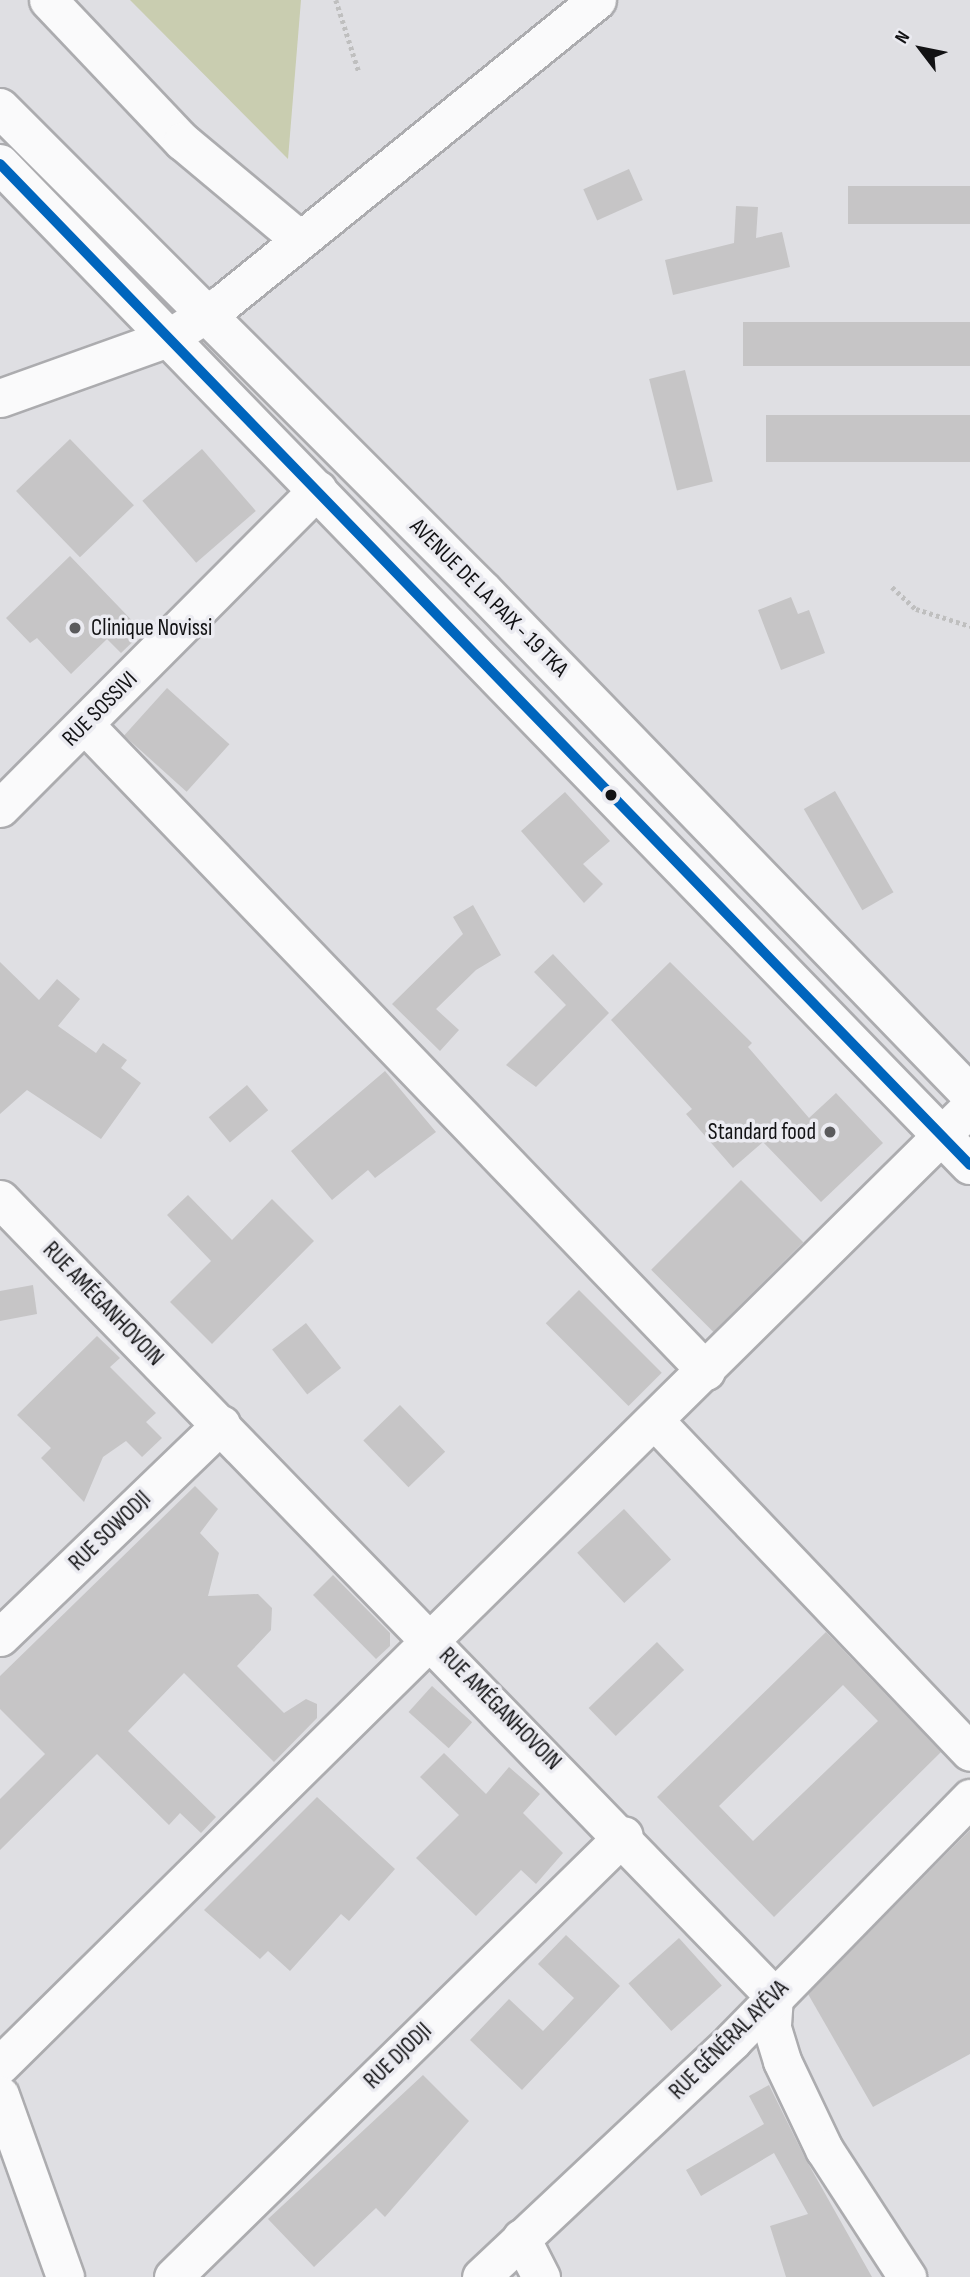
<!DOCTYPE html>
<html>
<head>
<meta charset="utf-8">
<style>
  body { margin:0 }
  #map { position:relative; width:970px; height:2277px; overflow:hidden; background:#dfdfe3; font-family:"Sofia Sans Condensed",sans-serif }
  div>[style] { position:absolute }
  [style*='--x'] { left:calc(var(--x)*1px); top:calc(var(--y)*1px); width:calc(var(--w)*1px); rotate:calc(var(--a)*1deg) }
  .green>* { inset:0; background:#c9cdb0 }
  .building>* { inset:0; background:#c6c5c6; transform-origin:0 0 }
  .path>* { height:4.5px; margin-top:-2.25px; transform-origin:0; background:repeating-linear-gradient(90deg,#bfbfbf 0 3.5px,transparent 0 7px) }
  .roads { filter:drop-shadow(2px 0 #acacaf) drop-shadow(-2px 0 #acacaf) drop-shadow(0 2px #acacaf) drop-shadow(0 -2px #acacaf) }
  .minor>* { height:37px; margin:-18.5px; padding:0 18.5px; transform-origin:18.5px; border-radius:18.5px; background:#fafafb }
  .major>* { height:38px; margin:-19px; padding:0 19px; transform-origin:19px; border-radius:19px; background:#fafafb }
  .bus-1>* { height:10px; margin:-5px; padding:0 5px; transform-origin:5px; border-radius:5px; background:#0065bd }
  .dots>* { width:19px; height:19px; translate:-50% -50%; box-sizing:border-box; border:4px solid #ebebf1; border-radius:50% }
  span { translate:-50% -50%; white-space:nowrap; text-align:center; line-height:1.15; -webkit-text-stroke:7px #ebebf1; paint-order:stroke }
  .street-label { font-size:23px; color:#121214 }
  .poi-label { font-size:23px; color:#121214 }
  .left { translate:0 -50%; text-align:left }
  .right { translate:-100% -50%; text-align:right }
  .north { position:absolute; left:886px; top:14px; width:70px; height:70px; -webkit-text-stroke:5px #ebebf1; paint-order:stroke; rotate:302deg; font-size:19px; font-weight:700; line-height:28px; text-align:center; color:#121214 }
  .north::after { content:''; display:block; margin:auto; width:24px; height:32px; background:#121214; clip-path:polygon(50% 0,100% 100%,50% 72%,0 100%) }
</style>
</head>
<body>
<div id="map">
  <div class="green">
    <i style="clip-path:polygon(130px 0,301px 0,288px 159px)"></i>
  </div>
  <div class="building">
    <i style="left:629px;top:169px;width:34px;height:50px;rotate:66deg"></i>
    <i style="left:970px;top:186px;width:38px;height:122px;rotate:90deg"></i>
    <i style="clip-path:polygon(736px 206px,758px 207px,756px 238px,782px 232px,790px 267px,673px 295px,665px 260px,734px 243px)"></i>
    <i style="left:970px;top:322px;width:44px;height:227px;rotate:90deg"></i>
    <i style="left:685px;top:370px;width:115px;height:37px;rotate:76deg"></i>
    <i style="left:970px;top:415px;width:47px;height:204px;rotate:90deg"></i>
    <i style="left:70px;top:439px;width:92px;height:75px;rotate:46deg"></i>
    <i style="left:202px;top:449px;width:82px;height:79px;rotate:49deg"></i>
    <i style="clip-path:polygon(70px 556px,143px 632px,121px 653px,107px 639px,71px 674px,37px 638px,30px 643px,6px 618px)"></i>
    <i style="clip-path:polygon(791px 597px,798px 614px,809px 610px,825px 653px,781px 670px,758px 610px)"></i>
    <i style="left:167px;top:688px;width:84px;height:64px;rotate:42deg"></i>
    <i style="left:835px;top:791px;width:117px;height:36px;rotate:60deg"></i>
    <i style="clip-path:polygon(565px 792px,610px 841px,583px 864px,603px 884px,584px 903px,521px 831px)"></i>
    <i style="clip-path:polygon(473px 905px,501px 955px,476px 970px,436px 1009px,459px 1030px,440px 1051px,392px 1004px,463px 934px,453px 917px)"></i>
    <i style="clip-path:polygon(553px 954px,609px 1013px,536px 1087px,506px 1065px,566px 1005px,534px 972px)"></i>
    <i style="clip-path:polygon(0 962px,39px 1000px,57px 979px,80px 999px,58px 1026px,96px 1053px,103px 1043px,127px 1060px,121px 1068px,141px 1083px,101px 1139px,27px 1090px,0 1114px)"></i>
    <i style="clip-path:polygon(670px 962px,752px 1043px,748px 1047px,809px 1118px,836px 1093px,883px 1143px,821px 1202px,763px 1142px,733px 1168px,686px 1114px,692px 1109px,611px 1020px)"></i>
    <i style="clip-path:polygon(385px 1071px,436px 1132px,375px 1178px,368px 1170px,332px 1200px,291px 1151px)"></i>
    <i style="left:247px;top:1085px;width:33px;height:50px;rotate:50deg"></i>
    <i style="left:741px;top:1180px;width:88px;height:127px;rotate:45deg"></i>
    <i style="clip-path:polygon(188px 1195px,232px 1240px,272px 1199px,314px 1241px,212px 1344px,170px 1302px,211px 1261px,167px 1215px)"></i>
    <i style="clip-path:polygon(33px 1285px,37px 1314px,0 1321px,0 1291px)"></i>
    <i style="left:579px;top:1290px;width:117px;height:47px;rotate:45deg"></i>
    <i style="left:306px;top:1323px;width:57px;height:43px;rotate:52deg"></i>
    <i style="clip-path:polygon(97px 1336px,120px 1358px,110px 1367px,156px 1413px,146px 1422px,162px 1438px,142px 1457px,126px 1441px,103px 1457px,84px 1502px,41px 1458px,51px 1448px,17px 1415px)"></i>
    <i style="left:400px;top:1405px;width:65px;height:51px;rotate:46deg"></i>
    <i style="clip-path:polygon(195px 1486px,218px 1509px,200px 1533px,219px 1553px,208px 1596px,258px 1594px,272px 1608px,271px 1630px,237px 1666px,284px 1713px,306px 1699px,317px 1704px,317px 1718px,274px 1762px,184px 1673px,128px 1731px,216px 1817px,201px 1833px,180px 1813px,169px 1825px,97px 1754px,0 1850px,0 1799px,45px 1754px,0 1709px,0 1676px)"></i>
    <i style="left:624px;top:1509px;width:69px;height:64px;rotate:47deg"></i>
    <i style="clip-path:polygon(333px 1575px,390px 1633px,390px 1646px,376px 1659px,313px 1595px)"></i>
    <i style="clip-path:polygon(evenodd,826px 1632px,941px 1752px,774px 1917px,657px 1797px,826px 1632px,843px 1685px,878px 1721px,753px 1841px,719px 1806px,843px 1685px)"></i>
    <i style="left:657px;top:1642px;width:39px;height:95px;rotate:46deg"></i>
    <i style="left:432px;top:1686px;width:54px;height:35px;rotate:42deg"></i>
    <i style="clip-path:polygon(444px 1753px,486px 1794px,509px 1767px,540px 1794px,523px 1813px,563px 1853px,536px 1884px,521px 1870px,476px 1916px,416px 1858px,459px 1815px,420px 1777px)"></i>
    <i style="clip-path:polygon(317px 1797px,395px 1869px,349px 1921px,341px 1914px,290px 1971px,268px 1951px,260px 1959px,204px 1910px)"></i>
    <i style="clip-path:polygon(970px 1830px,970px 2054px,873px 2107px,808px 1994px)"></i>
    <i style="clip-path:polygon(566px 1935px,620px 1986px,522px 2090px,470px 2040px,509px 1999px,543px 2031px,574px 1998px,538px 1964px)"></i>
    <i style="left:679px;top:1938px;width:64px;height:68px;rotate:48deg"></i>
    <i style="clip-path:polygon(423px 2075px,469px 2121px,385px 2217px,376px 2208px,314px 2267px,268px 2219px)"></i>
    <i style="clip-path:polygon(769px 2085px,805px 2158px,872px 2277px,786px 2277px,770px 2226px,808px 2214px,774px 2153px,701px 2196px,686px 2170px,764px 2124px,749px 2096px)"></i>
  </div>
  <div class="path">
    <i style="--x:336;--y:0;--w:76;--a:72.3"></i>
    <i style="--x:892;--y:587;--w:33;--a:43"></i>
    <i style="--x:916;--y:609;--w:57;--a:17.5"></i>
  </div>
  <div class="roads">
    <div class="minor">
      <i style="--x:48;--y:0;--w:195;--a:46.5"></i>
      <i style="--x:182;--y:141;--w:153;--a:39.9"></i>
      <i style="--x:0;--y:398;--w:181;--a:-19.7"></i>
      <i style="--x:170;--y:337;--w:64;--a:-32.9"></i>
      <i style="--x:224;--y:302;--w:480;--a:-39"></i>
      <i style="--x:85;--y:725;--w:896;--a:46.13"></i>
      <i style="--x:0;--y:808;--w:450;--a:-45.1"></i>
      <i style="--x:0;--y:1199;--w:1111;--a:45.84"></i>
      <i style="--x:774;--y:1996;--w:32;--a:94"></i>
      <i style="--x:772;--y:2028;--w:34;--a:73"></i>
      <i style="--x:782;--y:2061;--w:98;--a:64.5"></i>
      <i style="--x:824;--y:2149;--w:153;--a:57"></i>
      <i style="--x:654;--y:1420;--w:458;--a:46.4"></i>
      <i style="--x:0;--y:1637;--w:307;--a:-43.9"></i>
      <i style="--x:0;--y:2065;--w:1363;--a:-44.64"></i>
      <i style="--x:0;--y:2095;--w:193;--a:70.3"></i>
      <i style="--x:521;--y:2238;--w:44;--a:62.9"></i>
      <i style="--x:173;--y:2277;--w:631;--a:-44.42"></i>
      <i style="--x:481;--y:2277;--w:346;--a:-43.2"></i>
      <i style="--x:733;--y:2040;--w:339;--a:-45.6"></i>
    </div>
    <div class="major">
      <i style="--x:0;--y:108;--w:683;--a:45"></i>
      <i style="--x:483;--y:591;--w:700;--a:45.93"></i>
      <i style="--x:0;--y:164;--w:1394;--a:45.9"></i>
    </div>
  </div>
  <div class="bus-1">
    <i style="--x:0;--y:164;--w:1394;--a:45.9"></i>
  </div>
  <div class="dots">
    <i style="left:75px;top:628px;background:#5a5a5c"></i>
    <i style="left:611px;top:795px;background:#121214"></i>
    <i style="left:830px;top:1132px;background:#5a5a5c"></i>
  </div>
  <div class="street-label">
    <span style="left:489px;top:598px;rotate:45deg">AVENUE DE LA PAIX - 19 TKA</span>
    <span style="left:100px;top:709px;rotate:-45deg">RUE SOSSIVI</span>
    <span style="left:103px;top:1304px;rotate:46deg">RUE AMÉGANHOVOIN</span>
    <span style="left:110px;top:1531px;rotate:-44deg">RUE SOWODJI</span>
    <span style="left:500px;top:1709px;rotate:45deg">RUE AMÉGANHOVOIN</span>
    <span style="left:729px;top:2040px;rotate:-45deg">RUE GÉNÉRAL AYÉVA</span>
    <span style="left:398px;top:2056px;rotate:-44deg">RUE DJODJI</span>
  </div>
  <div class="poi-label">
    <span class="left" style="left:91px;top:628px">Clinique Novissi</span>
    <span class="right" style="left:816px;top:1132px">Standard food</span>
  </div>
  <div class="north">N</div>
</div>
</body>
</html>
